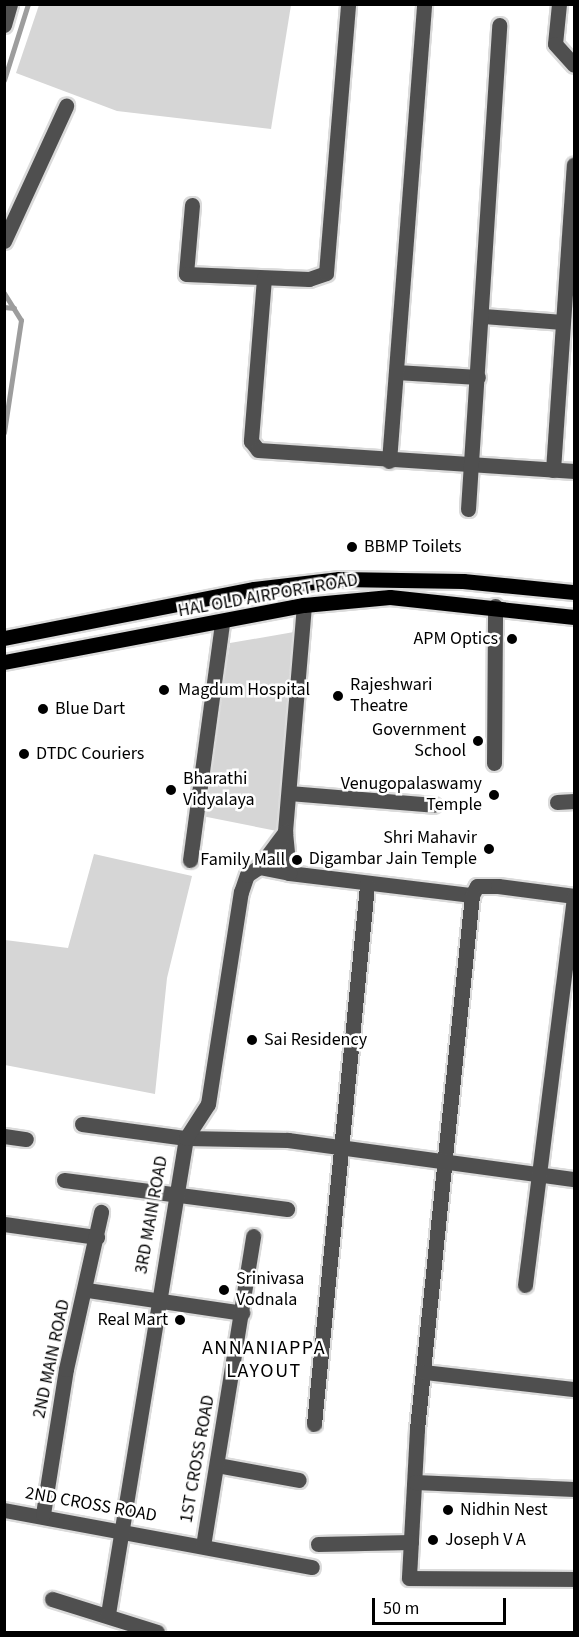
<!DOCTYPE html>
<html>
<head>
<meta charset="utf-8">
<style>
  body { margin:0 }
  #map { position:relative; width:579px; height:1637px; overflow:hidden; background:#fff; font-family:"Source Sans 3",sans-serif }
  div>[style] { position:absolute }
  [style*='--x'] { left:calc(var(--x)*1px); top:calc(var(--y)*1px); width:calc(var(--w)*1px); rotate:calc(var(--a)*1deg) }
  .green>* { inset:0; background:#d6d6d6 }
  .stream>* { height:5px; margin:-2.5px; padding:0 2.5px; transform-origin:2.5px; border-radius:2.5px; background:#9d9d9d }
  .roads { filter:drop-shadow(2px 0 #dbdbdb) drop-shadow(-2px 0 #dbdbdb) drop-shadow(0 2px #dbdbdb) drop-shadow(0 -2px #dbdbdb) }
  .minor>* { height:15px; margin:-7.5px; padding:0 7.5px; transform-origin:7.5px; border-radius:7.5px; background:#4f4f4f }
  .major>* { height:15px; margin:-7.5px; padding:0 7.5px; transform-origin:7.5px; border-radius:7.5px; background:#000 }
  .dots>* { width:16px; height:16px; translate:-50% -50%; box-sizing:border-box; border:3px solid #fff; border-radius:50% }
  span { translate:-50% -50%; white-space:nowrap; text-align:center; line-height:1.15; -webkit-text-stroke:5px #fff; paint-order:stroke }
  .poi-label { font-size:18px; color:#000 }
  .left { translate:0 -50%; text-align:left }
  .right { translate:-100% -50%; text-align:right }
  .street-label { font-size:18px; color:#000 }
  .neighbourhood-label { font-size:20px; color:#000; letter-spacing:1.5px }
  .frame { position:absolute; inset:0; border:6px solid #000; pointer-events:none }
  .scale { position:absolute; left:372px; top:1598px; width:134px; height:27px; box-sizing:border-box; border:3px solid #000; border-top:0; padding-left:8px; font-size:18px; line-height:21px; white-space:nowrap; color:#000; -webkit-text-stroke:4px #fff; paint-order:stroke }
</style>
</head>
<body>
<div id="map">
  <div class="green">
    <i style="clip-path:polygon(39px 5px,291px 5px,271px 129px,117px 111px,16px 73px)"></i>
    <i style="clip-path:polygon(294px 632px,277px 831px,202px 816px,230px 643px)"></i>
    <i style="clip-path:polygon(94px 854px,192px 876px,167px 978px,155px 1094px,5px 1065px,5px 940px,68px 948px)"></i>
  </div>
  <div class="stream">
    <i style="--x:4;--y:80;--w:80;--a:-72.5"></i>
    <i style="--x:4;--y:293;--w:32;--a:58"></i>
    <i style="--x:21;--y:320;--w:114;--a:98.6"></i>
    <i style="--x:4;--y:307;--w:10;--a:6"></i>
  </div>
  <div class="roads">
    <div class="minor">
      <i style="--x:559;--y:4;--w:40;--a:95.7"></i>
      <i style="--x:555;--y:44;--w:28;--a:48"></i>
      <i style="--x:4;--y:25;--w:22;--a:-74"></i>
      <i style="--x:192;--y:205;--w:69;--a:95"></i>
      <i style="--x:186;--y:274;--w:123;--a:2.3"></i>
      <i style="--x:309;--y:279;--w:18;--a:-19"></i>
      <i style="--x:326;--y:273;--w:270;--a:-85.3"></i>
      <i style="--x:4;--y:241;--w:149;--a:-65.3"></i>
      <i style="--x:264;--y:278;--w:164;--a:94.6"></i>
      <i style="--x:251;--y:441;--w:11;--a:52"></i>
      <i style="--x:258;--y:450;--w:317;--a:3.8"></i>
      <i style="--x:483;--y:316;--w:80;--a:4.3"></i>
      <i style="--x:396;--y:372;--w:82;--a:3.5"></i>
      <i style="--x:389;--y:461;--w:458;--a:-85.6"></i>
      <i style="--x:553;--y:470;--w:306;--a:-86.1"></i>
      <i style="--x:468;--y:509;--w:485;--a:-86.3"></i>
      <i style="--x:304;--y:605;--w:228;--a:94.8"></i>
      <i style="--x:285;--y:832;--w:41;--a:84.4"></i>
      <i style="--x:289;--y:873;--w:184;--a:6.9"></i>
      <i style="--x:472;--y:895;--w:10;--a:-61"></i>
      <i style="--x:477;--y:886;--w:21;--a:0"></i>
      <i style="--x:498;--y:886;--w:77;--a:7.5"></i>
      <i style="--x:494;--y:763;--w:157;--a:-89.6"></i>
      <i style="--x:289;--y:793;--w:145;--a:4.7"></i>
      <i style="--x:557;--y:802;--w:17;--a:-3"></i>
      <i style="--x:190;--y:860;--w:239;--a:-82.3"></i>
      <i style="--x:259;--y:867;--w:44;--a:-53.4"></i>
      <i style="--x:472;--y:895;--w:537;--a:95.88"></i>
      <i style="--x:417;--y:1429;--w:149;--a:93.1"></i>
      <i style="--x:409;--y:1578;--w:165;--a:0.3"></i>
      <i style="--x:82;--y:1124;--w:105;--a:7.7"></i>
      <i style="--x:186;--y:1138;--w:102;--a:1.1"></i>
      <i style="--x:288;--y:1140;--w:289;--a:7.8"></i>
      <i style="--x:4;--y:1136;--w:22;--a:8"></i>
      <i style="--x:64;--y:1180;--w:225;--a:7.4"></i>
      <i style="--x:4;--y:1224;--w:94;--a:8"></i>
      <i style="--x:525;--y:1285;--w:392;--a:-82.8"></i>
      <i style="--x:87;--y:1290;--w:157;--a:8.4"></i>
      <i style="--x:424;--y:1372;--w:151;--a:6.5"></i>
      <i style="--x:314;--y:1424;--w:542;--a:-84.38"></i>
      <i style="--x:217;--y:1465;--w:83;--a:10.4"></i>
      <i style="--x:415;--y:1482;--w:159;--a:2.5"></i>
      <i style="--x:4;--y:1510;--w:313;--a:10.5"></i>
      <i style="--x:43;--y:1514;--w:147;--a:-81"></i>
      <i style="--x:66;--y:1369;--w:161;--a:-77.4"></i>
      <i style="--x:318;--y:1544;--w:93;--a:-1.2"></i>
      <i style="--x:203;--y:1546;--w:314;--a:-80.8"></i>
      <i style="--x:52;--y:1599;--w:110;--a:17.4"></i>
      <i style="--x:108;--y:1614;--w:482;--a:-80.7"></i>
      <i style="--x:186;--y:1138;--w:40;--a:-57.1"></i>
      <i style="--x:208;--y:1104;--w:215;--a:-81.2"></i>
      <i style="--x:241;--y:892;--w:18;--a:-71"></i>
      <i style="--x:247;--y:875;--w:14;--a:-34"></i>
      <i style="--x:259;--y:867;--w:31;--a:11"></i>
    </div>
    <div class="major">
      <i style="--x:4;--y:638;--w:255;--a:-11.1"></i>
      <i style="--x:254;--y:589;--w:86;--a:-6.7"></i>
      <i style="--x:339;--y:579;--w:124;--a:0.9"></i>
      <i style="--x:463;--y:581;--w:112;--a:5.7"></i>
      <i style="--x:4;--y:662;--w:305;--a:-10.8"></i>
      <i style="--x:304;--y:605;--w:86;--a:-5.3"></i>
      <i style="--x:390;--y:597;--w:185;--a:6.2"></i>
    </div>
  </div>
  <div class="dots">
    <i style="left:352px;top:547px;background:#000"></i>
    <i style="left:512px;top:639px;background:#000"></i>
    <i style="left:164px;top:690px;background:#000"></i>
    <i style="left:338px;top:696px;background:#000"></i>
    <i style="left:43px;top:709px;background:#000"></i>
    <i style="left:478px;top:741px;background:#000"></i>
    <i style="left:24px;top:754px;background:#000"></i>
    <i style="left:171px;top:790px;background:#000"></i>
    <i style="left:494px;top:795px;background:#000"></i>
    <i style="left:489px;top:849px;background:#000"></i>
    <i style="left:297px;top:860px;background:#000"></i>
    <i style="left:252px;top:1040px;background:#000"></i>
    <i style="left:224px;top:1290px;background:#000"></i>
    <i style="left:180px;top:1320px;background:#000"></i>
    <i style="left:448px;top:1510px;background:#000"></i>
    <i style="left:433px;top:1540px;background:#000"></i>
  </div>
  <div class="poi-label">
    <span class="left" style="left:364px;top:547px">BBMP Toilets</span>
    <span class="right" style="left:498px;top:639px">APM Optics</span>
    <span class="left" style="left:350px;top:696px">Rajeshwari<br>Theatre</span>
    <span class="left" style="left:178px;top:690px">Magdum Hospital</span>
    <span class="left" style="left:55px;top:709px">Blue Dart</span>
    <span class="right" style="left:466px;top:741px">Government<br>School</span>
    <span class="left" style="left:36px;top:754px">DTDC Couriers</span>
    <span class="left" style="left:183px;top:790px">Bharathi<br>Vidyalaya</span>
    <span class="right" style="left:482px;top:795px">Venugopalaswamy<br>Temple</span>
    <span class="right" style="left:477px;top:849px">Shri Mahavir<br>Digambar Jain Temple</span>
    <span class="right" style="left:285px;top:860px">Family Mall</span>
    <span class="left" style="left:264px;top:1040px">Sai Residency</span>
    <span class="left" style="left:236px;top:1290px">Srinivasa<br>Vodnala</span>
    <span class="right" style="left:168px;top:1320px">Real Mart</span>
    <span class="left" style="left:460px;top:1510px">Nidhin Nest</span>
    <span class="left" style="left:445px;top:1540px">Joseph V A</span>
  </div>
  <div class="street-label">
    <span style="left:268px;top:596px;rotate:-10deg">HAL OLD AIRPORT ROAD</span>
    <span style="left:152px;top:1215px;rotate:-80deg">3RD MAIN ROAD</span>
    <span style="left:52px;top:1359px;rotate:-78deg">2ND MAIN ROAD</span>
    <span style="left:198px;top:1459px;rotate:-80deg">1ST CROSS ROAD</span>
    <span style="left:91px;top:1505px;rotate:10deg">2ND CROSS ROAD</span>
  </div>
  <div class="neighbourhood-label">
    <span style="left:264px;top:1360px">ANNANIAPPA<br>LAYOUT</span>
  </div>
  <div class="frame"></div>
  <div class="scale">50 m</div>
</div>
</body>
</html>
